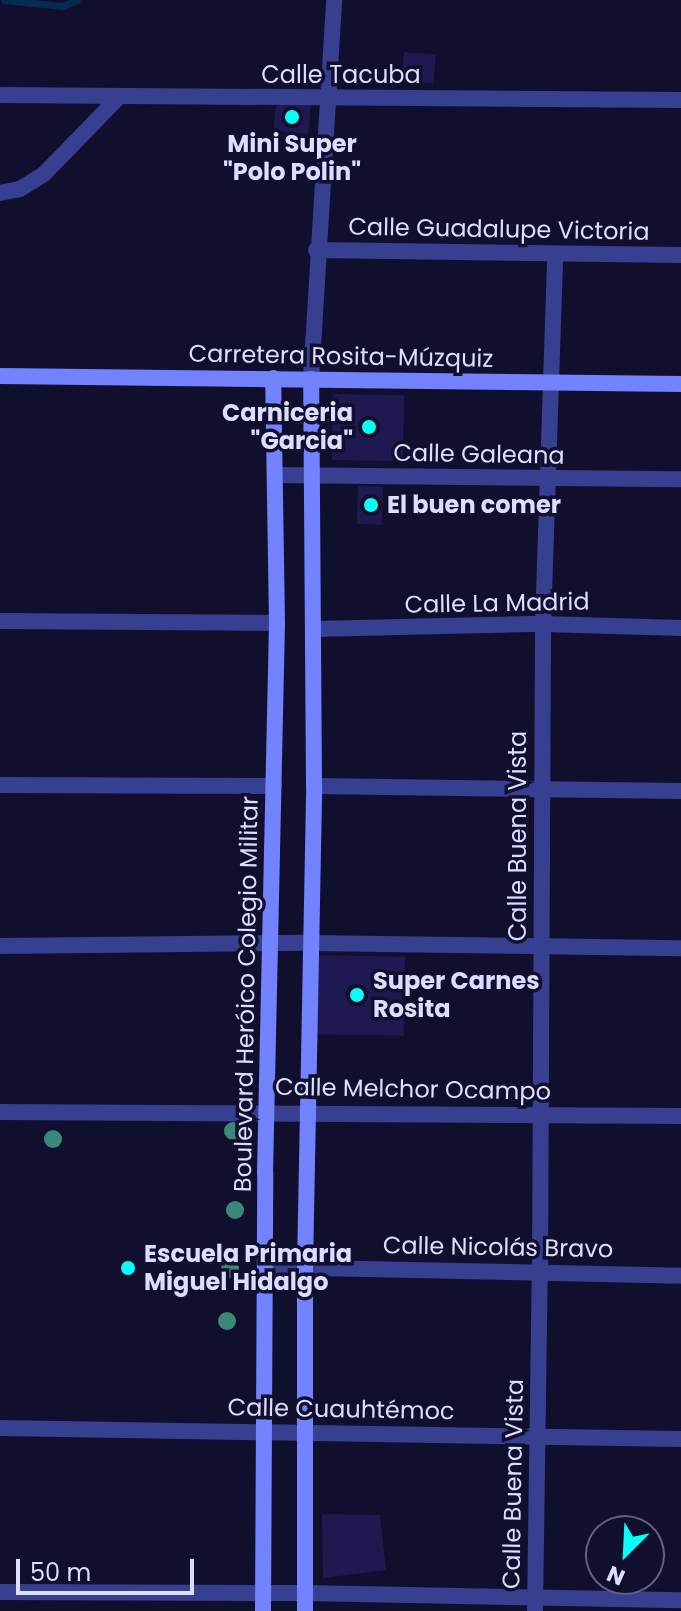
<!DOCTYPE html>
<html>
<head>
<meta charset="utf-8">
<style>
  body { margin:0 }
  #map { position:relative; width:681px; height:1611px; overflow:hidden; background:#110f2e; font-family:Poppins,sans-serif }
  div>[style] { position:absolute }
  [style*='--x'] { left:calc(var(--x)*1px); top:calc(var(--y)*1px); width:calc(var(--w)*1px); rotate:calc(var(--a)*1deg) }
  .stream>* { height:7px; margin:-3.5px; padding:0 3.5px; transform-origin:3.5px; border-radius:3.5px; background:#062b50 }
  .building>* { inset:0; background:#1e1a51; transform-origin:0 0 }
  .street>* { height:16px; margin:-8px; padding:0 8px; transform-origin:8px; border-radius:8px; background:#373f91 }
  .secondary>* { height:16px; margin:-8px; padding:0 8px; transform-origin:8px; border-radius:8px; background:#7382ff }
  .trees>* { width:18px; height:18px; margin:-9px; border-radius:50%; background:#3b8778 }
  .dots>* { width:22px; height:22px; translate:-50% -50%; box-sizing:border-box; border:4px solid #110f2e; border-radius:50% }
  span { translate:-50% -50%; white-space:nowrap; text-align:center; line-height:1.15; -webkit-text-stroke:7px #110f2e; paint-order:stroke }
  .street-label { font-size:24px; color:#dcddff }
  .poi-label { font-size:24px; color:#dcddff; font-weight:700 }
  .right { translate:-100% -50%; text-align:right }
  .left { translate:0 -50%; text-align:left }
  .north { position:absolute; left:585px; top:1515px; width:80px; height:80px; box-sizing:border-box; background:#110f2e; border:2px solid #626182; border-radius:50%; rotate:204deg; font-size:22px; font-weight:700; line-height:32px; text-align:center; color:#dcddff }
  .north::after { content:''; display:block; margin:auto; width:28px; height:36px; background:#08fff8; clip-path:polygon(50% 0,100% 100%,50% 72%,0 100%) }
  .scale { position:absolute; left:16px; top:1559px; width:178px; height:36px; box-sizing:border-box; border:4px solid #dcddff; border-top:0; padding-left:10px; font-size:24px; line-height:28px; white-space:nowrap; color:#dcddff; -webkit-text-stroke:6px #110f2e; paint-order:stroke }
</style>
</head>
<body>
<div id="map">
  <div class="stream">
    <i style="--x:4;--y:0;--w:59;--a:5.8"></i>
    <i style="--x:63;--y:6;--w:15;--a:-23"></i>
  </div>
  <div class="building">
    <i style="left:404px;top:52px;width:32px;height:29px;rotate:5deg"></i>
    <i style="left:276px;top:101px;width:35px;height:30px;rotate:5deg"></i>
    <i style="left:333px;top:394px;width:71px;height:66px;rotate:1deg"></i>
    <i style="left:358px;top:486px;width:25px;height:38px;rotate:2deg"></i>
    <i style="left:311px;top:955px;width:94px;height:79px;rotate:1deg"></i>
    <i style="clip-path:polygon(322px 1514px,380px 1515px,386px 1570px,323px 1578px)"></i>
  </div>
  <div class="street">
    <i style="--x:0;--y:95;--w:681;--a:0.42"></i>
    <i style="--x:0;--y:193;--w:20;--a:-11"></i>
    <i style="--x:20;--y:189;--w:28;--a:-32"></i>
    <i style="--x:44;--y:174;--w:106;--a:-45.8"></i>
    <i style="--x:316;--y:250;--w:365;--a:0.8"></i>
    <i style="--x:311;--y:379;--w:380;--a:-86.5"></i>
    <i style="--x:277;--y:475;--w:404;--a:0.6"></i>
    <i style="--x:0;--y:621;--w:277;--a:0.4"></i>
    <i style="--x:314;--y:629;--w:229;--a:-1.3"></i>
    <i style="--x:543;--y:624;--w:138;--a:1.7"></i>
    <i style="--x:0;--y:785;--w:274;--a:0.2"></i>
    <i style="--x:314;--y:786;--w:367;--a:0.8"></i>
    <i style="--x:0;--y:946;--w:310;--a:-0.6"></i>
    <i style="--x:310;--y:943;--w:371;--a:0.8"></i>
    <i style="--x:0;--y:1112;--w:681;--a:0.34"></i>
    <i style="--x:266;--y:1267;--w:415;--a:1.2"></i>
    <i style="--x:0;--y:1428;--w:681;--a:0.93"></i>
    <i style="--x:0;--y:1592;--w:305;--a:0.2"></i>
    <i style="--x:305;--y:1593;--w:376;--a:1.1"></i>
    <i style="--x:535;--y:1611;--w:339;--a:-89.2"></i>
    <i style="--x:540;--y:1272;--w:648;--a:-89.73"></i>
    <i style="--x:543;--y:624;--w:370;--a:-88.1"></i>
  </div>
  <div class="secondary">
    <i style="--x:0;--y:376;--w:681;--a:0.67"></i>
    <i style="--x:263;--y:1611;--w:438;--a:-89.7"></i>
    <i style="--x:265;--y:1173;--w:550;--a:-88.75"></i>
    <i style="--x:277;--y:623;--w:245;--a:-90.9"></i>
    <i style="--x:305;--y:1611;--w:344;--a:-90"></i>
    <i style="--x:305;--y:1267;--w:481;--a:-88.9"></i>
    <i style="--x:314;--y:786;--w:407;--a:-90.4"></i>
  </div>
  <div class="trees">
    <i style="left:233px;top:1131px"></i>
    <i style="left:53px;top:1139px"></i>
    <i style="left:235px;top:1210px"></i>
    <i style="left:230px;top:1269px"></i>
    <i style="left:227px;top:1321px"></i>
  </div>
  <div class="dots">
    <i style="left:292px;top:117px;background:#08fff8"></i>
    <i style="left:369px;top:427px;background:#08fff8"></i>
    <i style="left:371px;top:505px;background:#08fff8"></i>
    <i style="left:357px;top:995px;background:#08fff8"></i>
    <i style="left:128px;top:1268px;background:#08fff8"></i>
  </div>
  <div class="street-label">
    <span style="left:341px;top:75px">Calle Tacuba</span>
    <span style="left:499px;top:229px;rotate:1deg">Calle Guadalupe Victoria</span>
    <span style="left:341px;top:356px;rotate:1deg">Carretera Rosita-Múzquiz</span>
    <span style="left:479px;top:454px;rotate:1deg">Calle Galeana</span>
    <span style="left:497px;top:603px;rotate:-1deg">Calle La Madrid</span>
    <span style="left:518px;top:836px;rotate:-90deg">Calle Buena Vista</span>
    <span style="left:246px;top:994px;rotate:-89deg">Boulevard Heróico Colegio Militar</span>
    <span style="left:413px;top:1089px;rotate:1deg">Calle Melchor Ocampo</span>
    <span style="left:498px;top:1247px;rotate:1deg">Calle Nicolás Bravo</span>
    <span style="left:341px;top:1409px;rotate:1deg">Calle Cuauhtémoc</span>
    <span style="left:513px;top:1484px;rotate:-89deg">Calle Buena Vista</span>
  </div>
  <div class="poi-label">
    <span style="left:292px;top:158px">Mini Super<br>"Polo Polin"</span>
    <span class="right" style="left:353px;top:427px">Carniceria<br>"Garcia"</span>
    <span class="left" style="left:387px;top:505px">El buen comer</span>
    <span class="left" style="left:373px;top:995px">Super Carnes<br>Rosita</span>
    <span class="left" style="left:144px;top:1268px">Escuela Primaria<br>Miguel Hidalgo</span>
  </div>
  <div class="north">N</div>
  <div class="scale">50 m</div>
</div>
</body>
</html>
